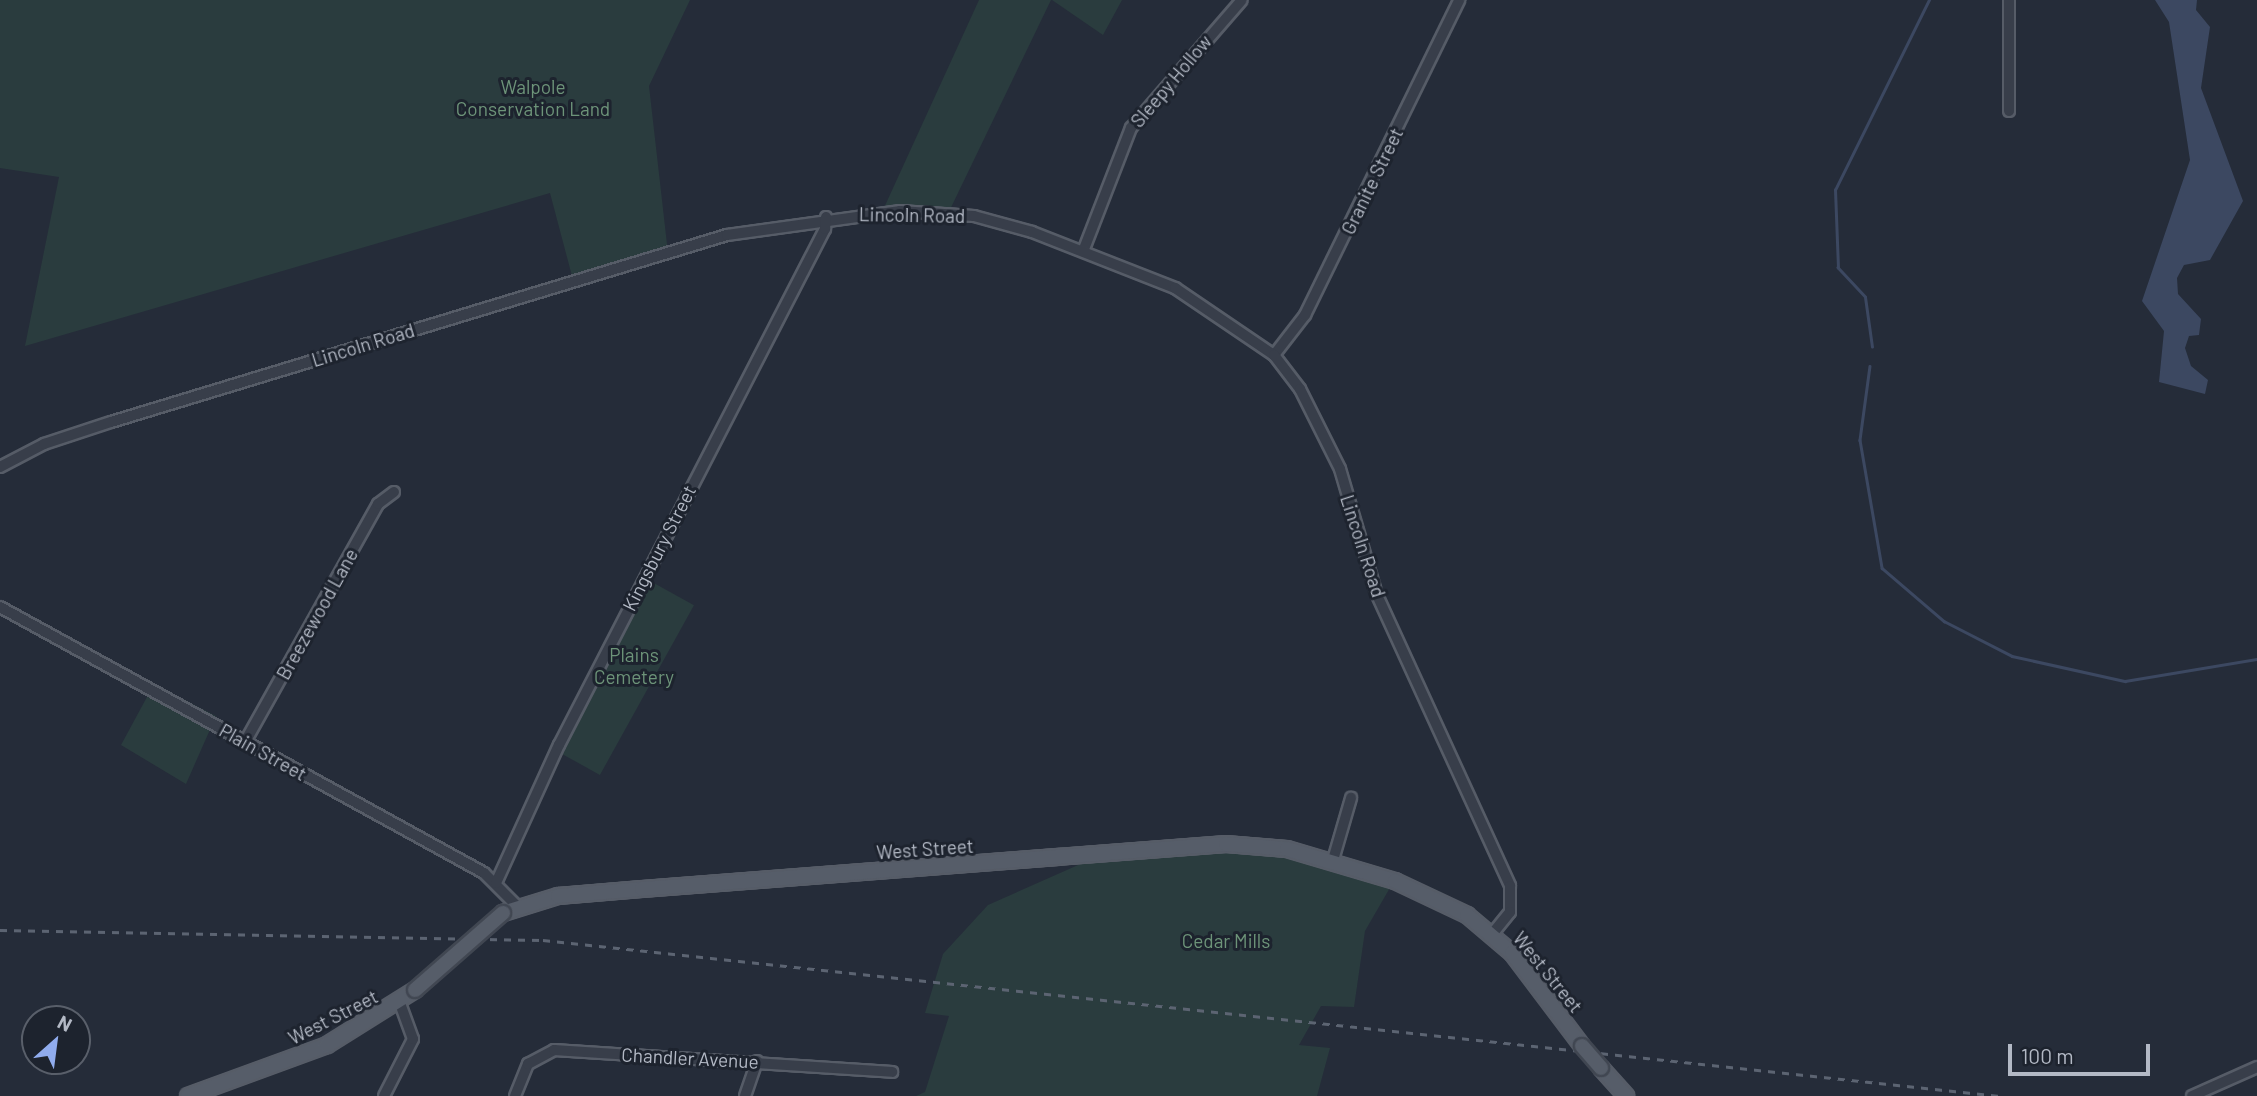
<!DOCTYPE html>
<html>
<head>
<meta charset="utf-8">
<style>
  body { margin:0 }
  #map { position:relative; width:2257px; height:1096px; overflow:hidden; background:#252c39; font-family:Barlow,sans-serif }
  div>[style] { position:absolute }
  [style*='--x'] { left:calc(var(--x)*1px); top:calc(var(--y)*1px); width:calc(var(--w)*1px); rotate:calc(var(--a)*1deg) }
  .green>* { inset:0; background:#2a3c3e; transform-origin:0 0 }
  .water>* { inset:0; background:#3c4861 }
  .stream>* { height:2.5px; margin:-1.25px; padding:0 1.25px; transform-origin:1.25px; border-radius:1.25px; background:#3c4861 }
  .roads { filter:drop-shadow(2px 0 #565c67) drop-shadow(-2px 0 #565c67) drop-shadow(0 2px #565c67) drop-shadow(0 -2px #565c67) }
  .minor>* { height:10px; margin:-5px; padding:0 5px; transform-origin:5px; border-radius:5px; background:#383e4a }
  .major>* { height:14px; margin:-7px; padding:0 7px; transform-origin:7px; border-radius:7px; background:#565d69 }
  .rail>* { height:2.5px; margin-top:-1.25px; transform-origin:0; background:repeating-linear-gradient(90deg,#5c6472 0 7px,transparent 0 14px) }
  .bridges { filter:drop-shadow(2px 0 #414752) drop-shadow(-2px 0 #414752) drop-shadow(0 2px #414752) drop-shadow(0 -2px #414752) }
  .major-bridge>* { height:14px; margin:-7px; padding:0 7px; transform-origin:7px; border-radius:7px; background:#565d69 }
  span { translate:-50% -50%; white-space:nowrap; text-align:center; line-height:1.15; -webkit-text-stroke:6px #1d232e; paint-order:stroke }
  .street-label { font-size:19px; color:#b3b9c5 }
  .park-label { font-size:19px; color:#6d9479 }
  .north { position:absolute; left:21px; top:1005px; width:70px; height:70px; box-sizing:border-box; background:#1d232e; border:2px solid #595f6a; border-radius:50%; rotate:28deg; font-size:19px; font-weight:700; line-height:28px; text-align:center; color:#b3b9c5 }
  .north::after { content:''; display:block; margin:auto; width:24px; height:32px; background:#90acee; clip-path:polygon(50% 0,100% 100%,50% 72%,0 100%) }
  .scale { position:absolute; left:2008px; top:1044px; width:142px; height:32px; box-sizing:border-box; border:4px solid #b3b9c5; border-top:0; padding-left:9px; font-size:21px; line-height:24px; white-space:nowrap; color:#b3b9c5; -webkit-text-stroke:5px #1d232e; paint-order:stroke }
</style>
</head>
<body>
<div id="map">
  <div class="green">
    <i style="clip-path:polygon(0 0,690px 0,649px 86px,668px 253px,572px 276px,550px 193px,25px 346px,59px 177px,0 168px)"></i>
    <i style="clip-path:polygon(979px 0,1051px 0,944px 222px,883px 210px)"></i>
    <i style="clip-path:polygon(1052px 0,1122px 0,1103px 35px)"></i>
    <i style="left:652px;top:582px;width:48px;height:194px;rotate:29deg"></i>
    <i style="clip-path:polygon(154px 684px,216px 716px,186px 784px,121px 745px)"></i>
    <i style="clip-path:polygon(1230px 842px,1391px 886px,1365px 931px,1354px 1007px,1321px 1006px,1299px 1045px,1330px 1048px,1317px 1096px,916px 1096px,925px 1092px,949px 1016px,925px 1013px,943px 954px,988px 905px,1112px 850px)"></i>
  </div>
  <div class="water">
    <i style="clip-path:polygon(2155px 0,2197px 0,2196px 10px,2210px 27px,2201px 88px,2243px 201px,2210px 260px,2184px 265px,2177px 278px,2178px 294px,2201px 319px,2199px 335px,2189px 336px,2185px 348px,2191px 366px,2208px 380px,2205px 394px,2159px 382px,2164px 331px,2142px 301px,2190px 160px,2169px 22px)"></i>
  </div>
  <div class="stream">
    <i style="--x:1872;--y:347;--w:50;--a:-98"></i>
    <i style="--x:1865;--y:297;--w:40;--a:-133"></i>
    <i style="--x:1838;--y:268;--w:78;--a:-92.2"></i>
    <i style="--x:1835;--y:190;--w:212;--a:-63.7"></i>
    <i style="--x:1870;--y:366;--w:75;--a:97.7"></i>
    <i style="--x:1860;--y:440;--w:130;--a:80.2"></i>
    <i style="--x:1882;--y:568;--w:82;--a:40.5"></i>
    <i style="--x:1944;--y:621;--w:76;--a:27.2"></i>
    <i style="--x:2012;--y:656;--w:116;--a:12.5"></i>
    <i style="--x:2125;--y:681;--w:134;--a:-9.5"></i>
  </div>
  <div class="roads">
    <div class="minor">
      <i style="--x:2009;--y:0;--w:111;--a:90"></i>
      <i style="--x:1084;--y:249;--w:130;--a:-68.8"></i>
      <i style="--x:1131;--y:128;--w:169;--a:-49.1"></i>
      <i style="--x:1274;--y:355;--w:51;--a:-52.2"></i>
      <i style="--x:1305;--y:315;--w:351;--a:-63.9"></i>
      <i style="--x:0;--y:467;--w:50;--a:-27.6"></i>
      <i style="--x:44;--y:444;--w:71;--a:-18.2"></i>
      <i style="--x:111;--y:422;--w:644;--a:-16.89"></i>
      <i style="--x:727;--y:235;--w:175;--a:-7.9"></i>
      <i style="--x:900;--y:211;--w:74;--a:3.9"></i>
      <i style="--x:974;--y:216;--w:60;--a:15.4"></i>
      <i style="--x:1032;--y:232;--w:154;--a:21.4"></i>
      <i style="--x:1175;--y:288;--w:120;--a:34.1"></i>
      <i style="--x:1274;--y:355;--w:43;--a:52.6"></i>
      <i style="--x:1300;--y:389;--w:89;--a:63.4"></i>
      <i style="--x:1340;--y:469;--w:131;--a:73.6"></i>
      <i style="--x:1377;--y:595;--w:320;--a:65.4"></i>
      <i style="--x:1510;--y:886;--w:26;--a:90"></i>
      <i style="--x:1510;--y:912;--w:28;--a:129"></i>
      <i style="--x:0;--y:607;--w:552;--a:28.79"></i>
      <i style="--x:484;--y:873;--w:48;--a:45"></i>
      <i style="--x:245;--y:742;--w:273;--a:-60.8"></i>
      <i style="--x:378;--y:504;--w:20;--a:-37"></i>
      <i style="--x:1333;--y:860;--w:65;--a:-73.8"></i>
      <i style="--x:496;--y:883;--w:152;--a:-65.5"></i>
      <i style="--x:559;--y:745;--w:581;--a:-62.73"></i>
      <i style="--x:825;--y:229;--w:12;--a:-85"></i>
      <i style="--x:384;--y:1096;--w:64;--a:-63"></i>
      <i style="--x:413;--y:1039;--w:37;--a:-110"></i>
      <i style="--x:515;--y:1096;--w:35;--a:-68"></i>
      <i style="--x:528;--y:1064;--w:30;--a:-28"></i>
      <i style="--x:554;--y:1050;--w:339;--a:3.7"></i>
      <i style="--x:745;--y:1096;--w:37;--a:-71"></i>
      <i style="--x:2192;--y:1096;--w:71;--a:-24"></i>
    </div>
    <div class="major">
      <i style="--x:503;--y:913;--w:58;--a:-17.2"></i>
      <i style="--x:558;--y:896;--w:84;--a:-4.8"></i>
      <i style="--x:642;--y:889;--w:586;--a:-4.41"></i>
      <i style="--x:1226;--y:844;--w:61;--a:4.7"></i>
      <i style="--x:1287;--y:849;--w:113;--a:16.5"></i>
      <i style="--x:1395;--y:881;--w:80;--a:25.3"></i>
      <i style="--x:1467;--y:915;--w:59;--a:40.2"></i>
      <i style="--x:1512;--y:953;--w:116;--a:53"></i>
      <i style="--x:1601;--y:1068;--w:38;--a:48"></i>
      <i style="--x:188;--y:1096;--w:148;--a:-20.1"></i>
      <i style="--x:327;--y:1045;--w:104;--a:-32"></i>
    </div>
  </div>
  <div class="rail">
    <i style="--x:0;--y:930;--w:543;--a:1.06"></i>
    <i style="--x:543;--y:940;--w:1465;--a:6.11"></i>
  </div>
  <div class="bridges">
    <div class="major-bridge">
      <i style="--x:415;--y:990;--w:117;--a:-41.2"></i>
      <i style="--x:1582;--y:1046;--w:29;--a:49"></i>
    </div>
  </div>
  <div class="street-label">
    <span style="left:1171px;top:81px;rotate:-50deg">Sleepy Hollow</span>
    <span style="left:1372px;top:181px;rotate:-64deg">Granite Street</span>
    <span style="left:912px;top:215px;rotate:1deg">Lincoln Road</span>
    <span style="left:363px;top:345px;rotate:-17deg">Lincoln Road</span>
    <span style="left:1363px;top:546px;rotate:72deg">Lincoln Road</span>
    <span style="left:659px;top:548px;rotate:-63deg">Kingsbury Street</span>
    <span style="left:317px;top:614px;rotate:-61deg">Breezewood Lane</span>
    <span style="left:263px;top:752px;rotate:29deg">Plain Street</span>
    <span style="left:925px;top:849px;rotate:-4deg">West Street</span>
    <span style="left:1548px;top:972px;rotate:51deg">West Street</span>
    <span style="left:333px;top:1017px;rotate:-27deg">West Street</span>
    <span style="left:690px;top:1058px;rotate:3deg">Chandler Avenue</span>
  </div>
  <div class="park-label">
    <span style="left:533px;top:98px">Walpole<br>Conservation Land</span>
    <span style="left:634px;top:666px">Plains<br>Cemetery</span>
    <span style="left:1226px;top:941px">Cedar Mills</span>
  </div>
  <div class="north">N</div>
  <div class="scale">100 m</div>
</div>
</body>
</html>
